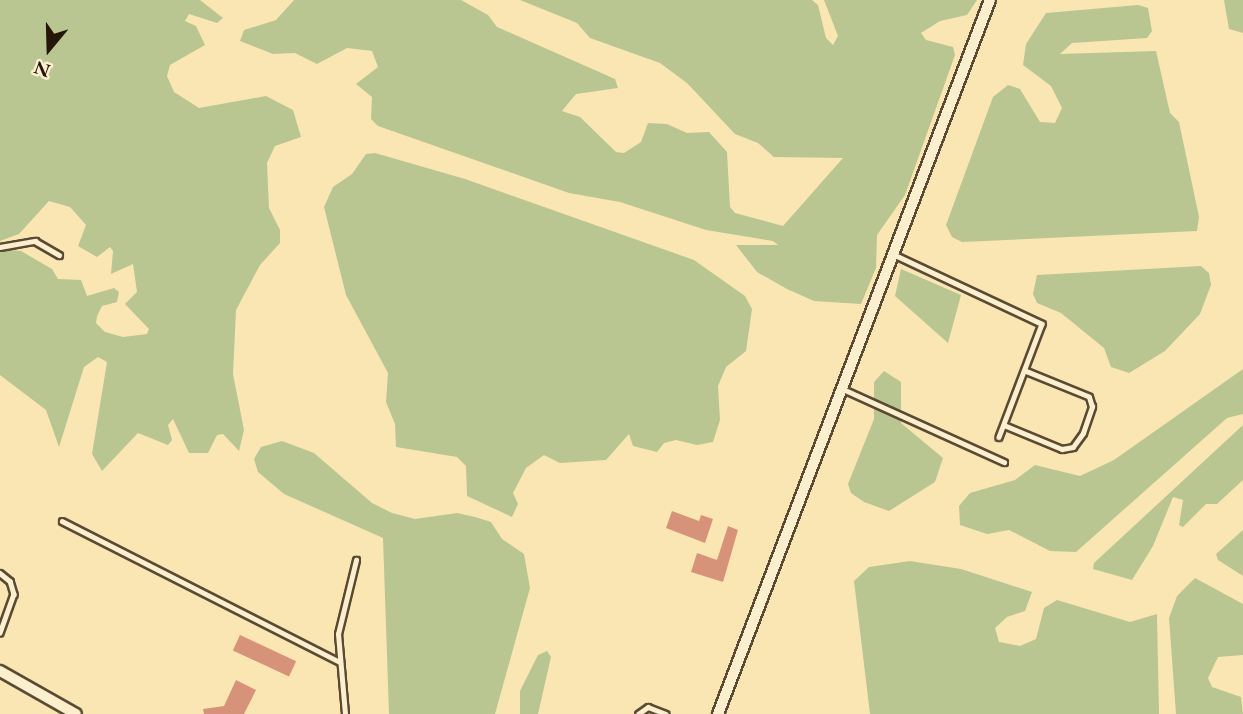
<!DOCTYPE html>
<html>
<head>
<meta charset="utf-8">
<style>
  body { margin:0 }
  #map { position:relative; width:1243px; height:714px; overflow:hidden; background:#fae6b3; font-family:"EB Garamond",serif }
  div>[style] { position:absolute }
  [style*='--x'] { left:calc(var(--x)*1px); top:calc(var(--y)*1px); width:calc(var(--w)*1px); rotate:calc(var(--a)*1deg) }
  .green>* { inset:0; background:#b9c691 }
  .building>* { inset:0; background:#d7937a; transform-origin:0 0 }
  .roads { filter:drop-shadow(2px 0 #5a4a33) drop-shadow(-2px 0 #5a4a33) drop-shadow(0 2px #5a4a33) drop-shadow(0 -2px #5a4a33) }
  .lane>* { height:4.5px; margin:-2.25px; padding:0 2.25px; transform-origin:2.25px; border-radius:2.25px; background:#fcefce }
  .street>* { height:10px; margin:-5px; padding:0 5px; transform-origin:5px; border-radius:5px; background:#fcefce }
  span { translate:-50% -50%; white-space:nowrap; text-align:center; line-height:1.15; -webkit-text-stroke:5px #fcefce; paint-order:stroke }
  .north { position:absolute; left:14px; top:14px; width:70px; height:70px; -webkit-text-stroke:5px #fcefce; paint-order:stroke; rotate:199deg; font-size:19px; font-weight:700; line-height:28px; text-align:center; color:#241608 }
  .north::after { content:''; display:block; margin:auto; width:24px; height:32px; background:#241608; clip-path:polygon(50% 0,100% 100%,50% 72%,0 100%) }
</style>
</head>
<body>
<div id="map">
  <div class="green">
    <i style="clip-path:polygon(0 0,200px 0,223px 18px,217px 23px,189px 14px,185px 21px,196px 26px,205px 45px,170px 65px,167px 76px,174px 92px,199px 108px,266px 96px,293px 110px,301px 137px,275px 146px,267px 163px,269px 208px,280px 230px,280px 243px,260px 265px,236px 310px,233px 374px,244px 430px,239px 451px,223px 434px,217px 435px,208px 453px,189px 453px,173px 419px,168px 425px,172px 440px,168px 445px,138px 433px,102px 471px,92px 454px,107px 362px,98px 357px,84px 367px,59px 447px,46px 410px,0 375px,0 249px,21px 251px,52px 269px,58px 279px,81px 280px,87px 296px,114px 288px,119px 292px,117px 302px,102px 306px,97px 316px,96px 323px,105px 332px,123px 337px,147px 334px,149px 329px,125px 304px,137px 292px,133px 264px,111px 274px,113px 251px,110px 247px,97px 257px,78px 246px,86px 225px,70px 207px,49px 201px,19px 234px,0 241px)"></i>
    <i style="clip-path:polygon(294px 0,461px 0,488px 15px,497px 27px,615px 79px,618px 88px,576px 94px,562px 111px,580px 117px,616px 152px,624px 153px,641px 142px,648px 123px,667px 124px,687px 133px,709px 132px,727px 152px,730px 207px,735px 213px,783px 226px,843px 158px,774px 157px,758px 143px,735px 134px,687px 83px,660px 63px,590px 38px,577px 23px,520px 0,812px 0,818px 5px,826px 38px,833px 45px,838px 36px,824px 0,977px 0,967px 15px,940px 21px,921px 33px,926px 40px,953px 47px,955px 55px,905px 195px,877px 235px,876px 268px,861px 304px,814px 301px,787px 289px,757px 272px,736px 245px,778px 245px,773px 241px,706px 230px,620px 202px,569px 193px,378px 126px,371px 119px,372px 97px,356px 84px,378px 67px,372px 51px,347px 48px,317px 64px,295px 53px,273px 54px,240px 41px,244px 30px,276px 20px)"></i>
    <i style="clip-path:polygon(1224px 0,1243px 0,1243px 33px,1229px 29px)"></i>
    <i style="clip-path:polygon(1138px 5px,1148px 8px,1152px 31px,1147px 38px,1072px 43px,1060px 54px,1156px 51px,1170px 113px,1179px 122px,1199px 217px,1197px 231px,962px 242px,952px 237px,946px 225px,993px 97px,1008px 85px,1020px 89px,1040px 122px,1055px 123px,1062px 108px,1051px 86px,1023px 65px,1026px 44px,1046px 13px)"></i>
    <i style="clip-path:polygon(375px 153px,465px 179px,694px 260px,745px 296px,752px 309px,746px 351px,726px 367px,718px 386px,720px 420px,713px 442px,697px 445px,676px 440px,664px 443px,657px 452px,633px 446px,629px 434px,606px 460px,560px 463px,544px 455px,526px 468px,513px 493px,518px 504px,512px 517px,467px 496px,466px 466px,457px 457px,396px 447px,395px 424px,386px 402px,388px 373px,346px 295px,324px 207px,333px 187px,352px 174px,366px 154px)"></i>
    <i style="clip-path:polygon(1201px 266px,1209px 273px,1211px 285px,1200px 314px,1165px 351px,1129px 373px,1111px 367px,1104px 348px,1061px 313px,1037px 303px,1033px 294px,1037px 275px)"></i>
    <i style="clip-path:polygon(901px 269px,961px 295px,948px 343px,895px 296px)"></i>
    <i style="clip-path:polygon(1243px 369px,1243px 414px,1227px 418px,1076px 552px,1050px 551px,1009px 530px,987px 534px,960px 525px,959px 506px,970px 493px,1015px 480px,1035px 465px,1080px 476px,1114px 460px)"></i>
    <i style="clip-path:polygon(884px 371px,901px 382px,901px 423px,943px 458px,935px 482px,889px 511px,864px 502px,851px 493px,848px 484px,874px 419px,874px 382px)"></i>
    <i style="clip-path:polygon(1243px 425px,1243px 480px,1217px 504px,1206px 504px,1183px 527px,1179px 525px,1183px 500px,1173px 497px,1153px 546px,1132px 580px,1093px 569px,1094px 563px)"></i>
    <i style="clip-path:polygon(282px 441px,314px 453px,372px 503px,392px 513px,415px 519px,457px 513px,475px 517px,491px 522px,502px 539px,524px 554px,530px 588px,495px 714px,389px 714px,383px 538px,284px 494px,258px 472px,254px 459px,261px 447px)"></i>
    <i style="clip-path:polygon(1243px 530px,1243px 576px,1218px 560px,1216px 554px)"></i>
    <i style="clip-path:polygon(910px 561px,961px 569px,1032px 592px,1025px 611px,1007px 617px,995px 628px,999px 642px,1020px 646px,1036px 639px,1044px 608px,1057px 600px,1130px 622px,1157px 614px,1159px 714px,870px 714px,854px 581px,869px 567px)"></i>
    <i style="clip-path:polygon(1195px 578px,1243px 604px,1243px 655px,1218px 657px,1208px 678px,1212px 687px,1241px 697px,1243px 714px,1176px 714px,1169px 618px,1177px 596px)"></i>
    <i style="clip-path:polygon(547px 651px,551px 657px,538px 714px,520px 714px,520px 691px,538px 655px)"></i>
  </div>
  <div class="building">
    <i style="clip-path:polygon(672px 511px,699px 521px,701px 515px,713px 519px,705px 543px,666px 528px)"></i>
    <i style="clip-path:polygon(728px 526px,738px 530px,723px 582px,691px 572px,697px 553px,717px 560px)"></i>
    <i style="left:240px;top:635px;width:62px;height:17px;rotate:25deg"></i>
    <i style="clip-path:polygon(236px 680px,256px 690px,244px 714px,204px 714px,203px 709px,224px 706px)"></i>
  </div>
  <div class="roads">
    <div class="lane">
      <i style="--x:0;--y:247;--w:36;--a:-10"></i>
      <i style="--x:35;--y:241;--w:28;--a:30"></i>
      <i style="--x:895;--y:255;--w:162;--a:25.1"></i>
      <i style="--x:1042;--y:324;--w:121;--a:110.8"></i>
      <i style="--x:843;--y:389;--w:177;--a:24.4"></i>
      <i style="--x:1004;--y:425;--w:63;--a:22.5"></i>
      <i style="--x:1062;--y:449;--w:11;--a:-10"></i>
      <i style="--x:1073;--y:447;--w:17;--a:-54"></i>
      <i style="--x:1083;--y:433;--w:28;--a:-71"></i>
      <i style="--x:1092;--y:407;--w:10;--a:-107"></i>
      <i style="--x:1089;--y:397;--w:69;--a:-157.9"></i>
      <i style="--x:62;--y:521;--w:312;--a:26.9"></i>
      <i style="--x:0;--y:573;--w:13;--a:39"></i>
      <i style="--x:10;--y:581;--w:14;--a:73"></i>
      <i style="--x:14;--y:594;--w:41;--a:109.7"></i>
      <i style="--x:345;--y:714;--w:80;--a:-95"></i>
      <i style="--x:338;--y:634;--w:76;--a:-76.3"></i>
      <i style="--x:638;--y:714;--w:12;--a:-35"></i>
      <i style="--x:648;--y:707;--w:19;--a:21"></i>
    </div>
    <div class="street">
      <i style="--x:0;--y:671;--w:87;--a:29.5"></i>
      <i style="--x:718;--y:714;--w:764;--a:-69.15"></i>
    </div>
  </div>
  <div class="north">N</div>
</div>
</body>
</html>
